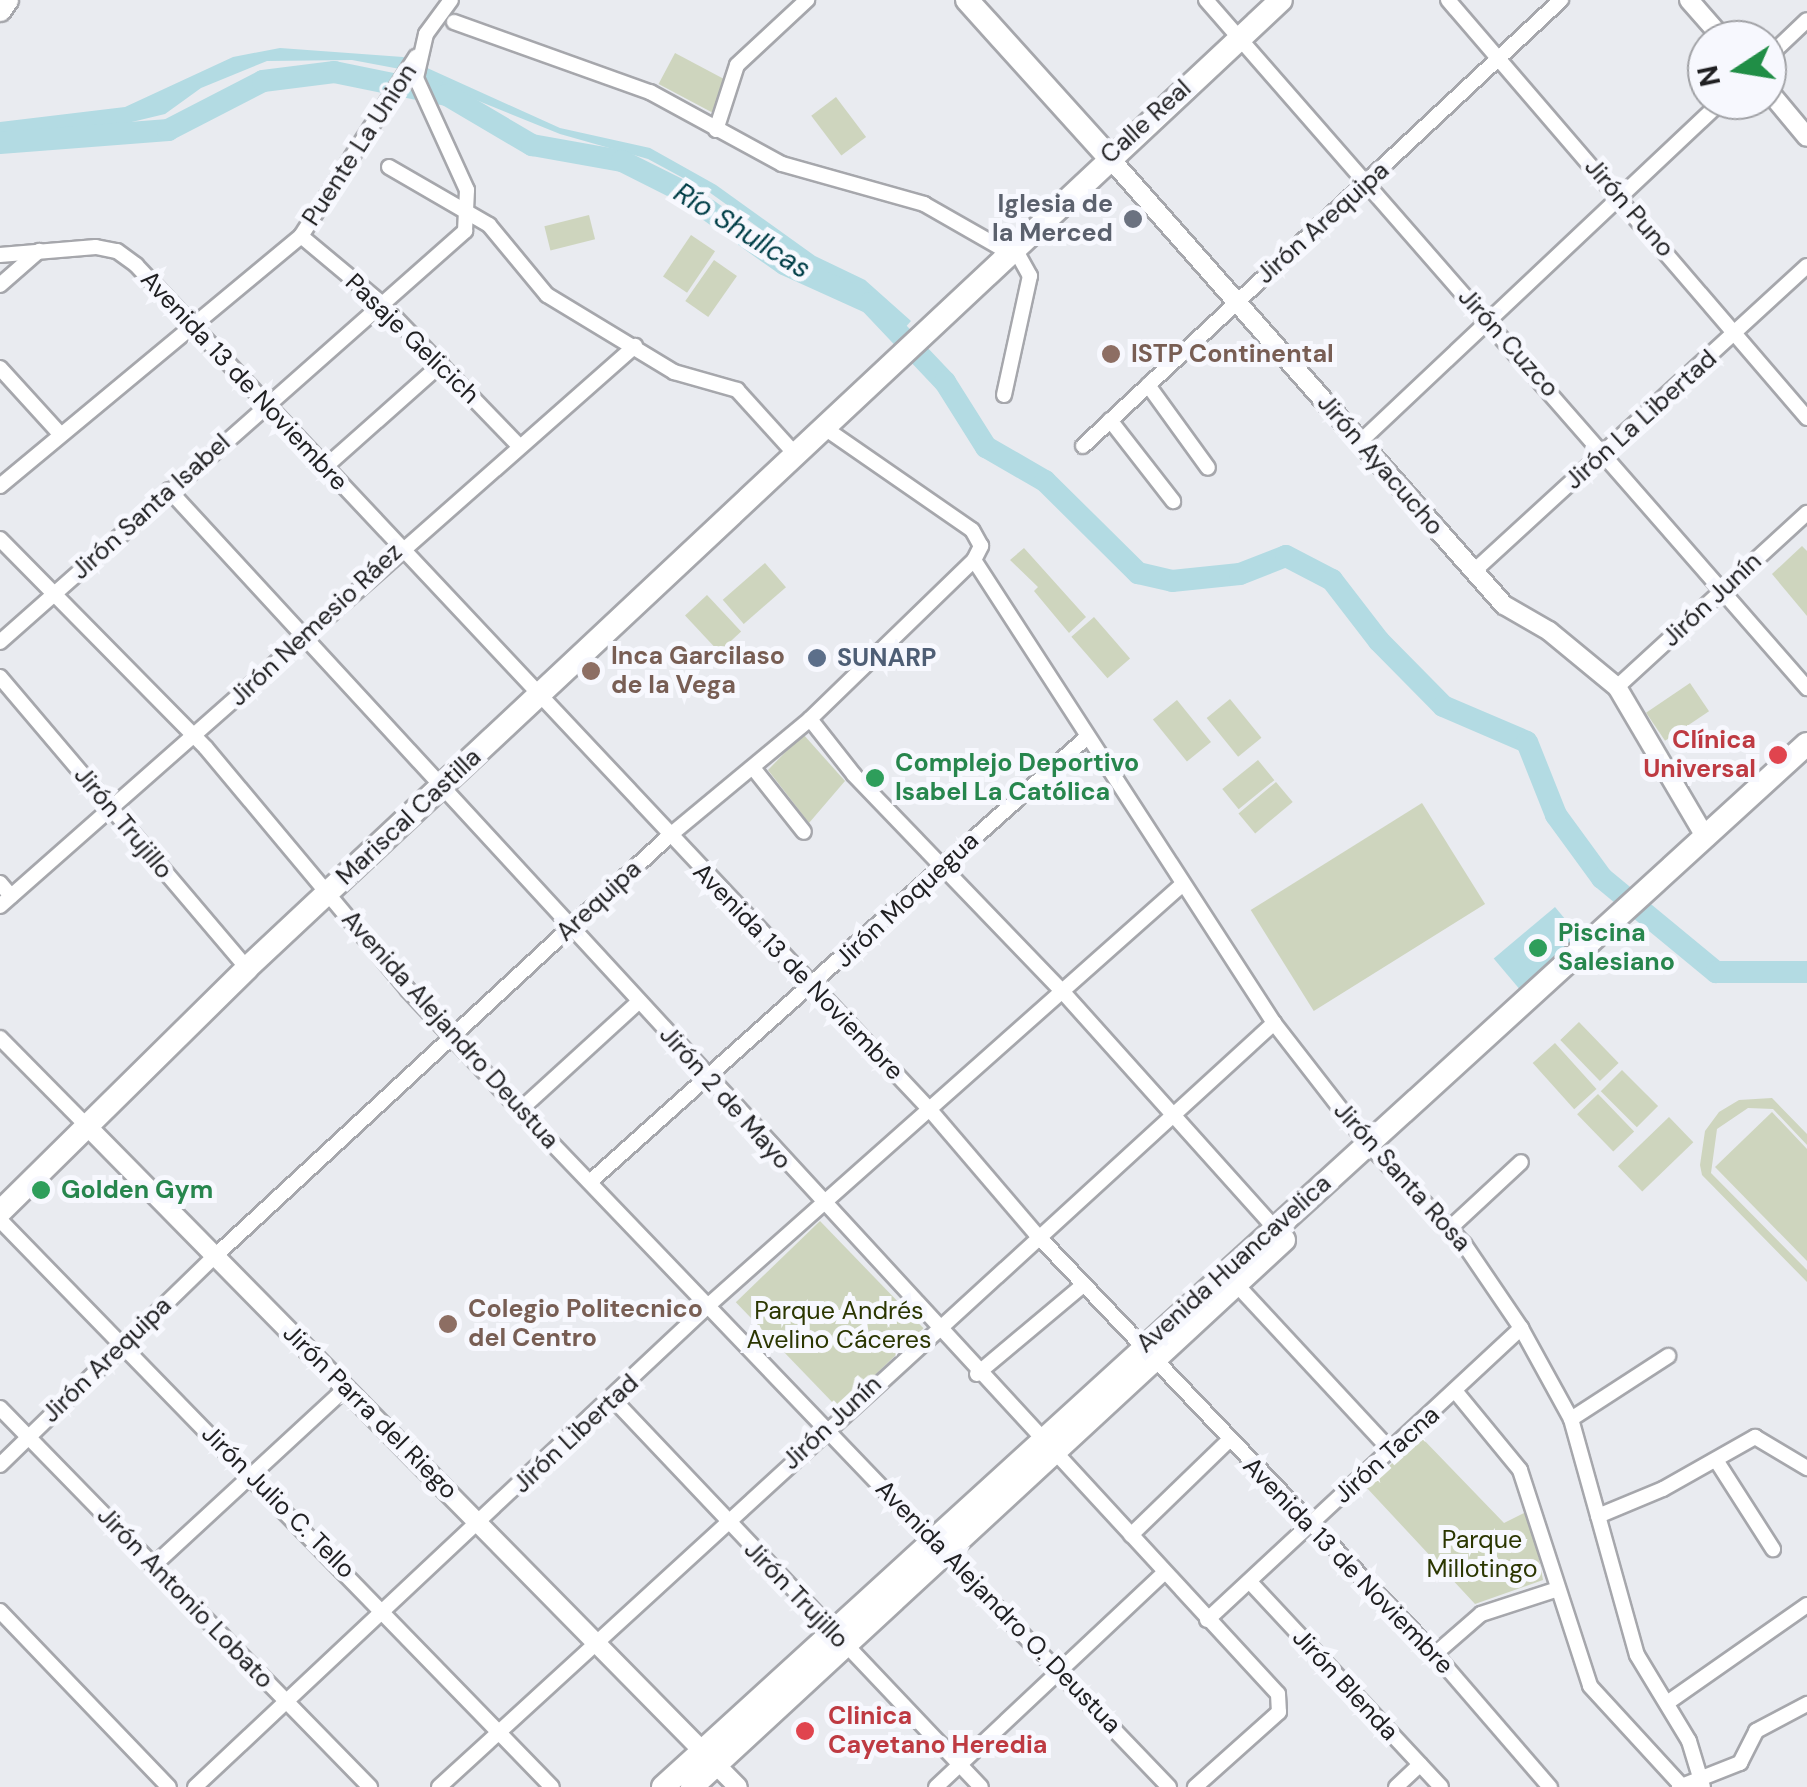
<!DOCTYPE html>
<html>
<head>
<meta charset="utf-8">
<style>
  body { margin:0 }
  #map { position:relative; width:1807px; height:1787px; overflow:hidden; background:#e9ebf0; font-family:"DM Sans",sans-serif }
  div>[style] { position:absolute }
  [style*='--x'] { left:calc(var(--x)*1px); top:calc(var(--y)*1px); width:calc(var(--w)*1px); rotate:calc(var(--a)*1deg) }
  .green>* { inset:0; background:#ced5be; transform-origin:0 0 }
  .water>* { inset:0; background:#b3dbe3; transform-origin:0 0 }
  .river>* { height:22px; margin:-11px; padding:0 11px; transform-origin:11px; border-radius:11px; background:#b3dbe3 }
  .roads { filter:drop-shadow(2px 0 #a6a7ac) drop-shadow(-2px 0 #a6a7ac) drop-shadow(0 2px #a6a7ac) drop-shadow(0 -2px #a6a7ac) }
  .minor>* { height:14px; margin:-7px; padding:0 7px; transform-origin:7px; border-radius:7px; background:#fff }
  .tertiary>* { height:18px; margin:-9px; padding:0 9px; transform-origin:9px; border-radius:9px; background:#fff }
  .primary>* { height:22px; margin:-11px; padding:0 11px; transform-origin:11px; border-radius:11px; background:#fff }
  .trunk>* { height:22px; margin:-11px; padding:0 11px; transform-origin:11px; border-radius:11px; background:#fff }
  .dots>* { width:28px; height:28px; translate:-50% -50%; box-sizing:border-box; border:5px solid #f7f8fe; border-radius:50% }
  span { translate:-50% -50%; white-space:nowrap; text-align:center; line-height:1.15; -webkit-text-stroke:10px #f7f8fe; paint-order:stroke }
  .street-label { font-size:25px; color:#202022 }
  .worship-label { font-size:25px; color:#5b616d; font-weight:700 }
  .right { translate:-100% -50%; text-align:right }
  .education-label { font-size:25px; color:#785e54; font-weight:700 }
  .left { translate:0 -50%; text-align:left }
  .service-label { font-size:25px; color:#4e5e75; font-weight:700 }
  .health-label { font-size:25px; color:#be3a42; font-weight:700 }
  .leisure-label { font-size:25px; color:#27864d; font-weight:700 }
  .park-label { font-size:25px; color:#2b3601 }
  .water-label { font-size:28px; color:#003e47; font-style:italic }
  .north { position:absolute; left:1687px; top:20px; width:100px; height:100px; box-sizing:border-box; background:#f7f8fe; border:2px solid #a1a2a6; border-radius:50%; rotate:258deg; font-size:28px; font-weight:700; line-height:40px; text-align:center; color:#202022 }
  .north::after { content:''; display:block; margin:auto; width:35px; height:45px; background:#208e46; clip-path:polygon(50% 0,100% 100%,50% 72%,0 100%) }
</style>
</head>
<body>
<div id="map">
  <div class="green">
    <i style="left:675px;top:53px;width:64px;height:35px;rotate:28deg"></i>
    <i style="left:836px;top:97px;width:50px;height:31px;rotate:53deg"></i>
    <i style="left:589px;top:215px;width:25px;height:46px;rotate:76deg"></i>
    <i style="left:691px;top:235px;width:29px;height:50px;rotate:34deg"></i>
    <i style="left:714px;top:260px;width:28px;height:50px;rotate:35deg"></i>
    <i style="clip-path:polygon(1802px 546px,1807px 551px,1807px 616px,1772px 574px)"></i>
    <i style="clip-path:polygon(1024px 548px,1086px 617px,1069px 633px,1034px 591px,1038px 587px,1010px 560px)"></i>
    <i style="left:765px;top:563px;width:32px;height:56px;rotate:49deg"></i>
    <i style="left:707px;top:595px;width:50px;height:30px;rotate:47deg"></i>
    <i style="left:1094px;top:617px;width:55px;height:30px;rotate:49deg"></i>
    <i style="left:1690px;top:683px;width:34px;height:53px;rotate:56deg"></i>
    <i style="left:1230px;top:699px;width:50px;height:30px;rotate:51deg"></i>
    <i style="left:1177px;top:700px;width:54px;height:31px;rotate:51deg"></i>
    <i style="clip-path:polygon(803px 734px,845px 781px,809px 823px,768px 770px)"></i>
    <i style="left:1258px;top:760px;width:26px;height:46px;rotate:51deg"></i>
    <i style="left:1276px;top:782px;width:26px;height:49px;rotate:50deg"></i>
    <i style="left:1422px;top:803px;width:119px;height:202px;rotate:58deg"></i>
    <i style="left:1579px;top:1022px;width:57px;height:26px;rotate:46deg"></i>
    <i style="left:1555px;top:1043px;width:62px;height:30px;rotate:48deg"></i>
    <i style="left:1622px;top:1070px;width:51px;height:30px;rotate:45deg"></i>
    <i style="left:1598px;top:1094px;width:52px;height:29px;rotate:46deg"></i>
    <i style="clip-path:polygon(1772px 1098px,1807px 1134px,1807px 1145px,1773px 1109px,1748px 1108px,1717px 1129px,1711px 1173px,1807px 1270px,1807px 1282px,1702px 1175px,1700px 1165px,1705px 1131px,1719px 1112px,1739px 1100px)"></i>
    <i style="clip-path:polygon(1772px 1112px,1807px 1149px,1807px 1261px,1715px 1167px)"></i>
    <i style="left:1669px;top:1117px;width:35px;height:71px;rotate:46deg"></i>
    <i style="left:820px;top:1221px;width:149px;height:117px;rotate:46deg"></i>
    <i style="clip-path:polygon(1421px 1437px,1504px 1523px,1530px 1510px,1543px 1580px,1475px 1604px,1366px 1487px)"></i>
  </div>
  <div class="water">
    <i style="clip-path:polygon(280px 48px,403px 57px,560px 128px,650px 148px,716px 185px,815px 256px,865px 280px,911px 321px,902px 331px,709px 192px,648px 159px,560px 134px,400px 69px,352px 60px,267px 61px,201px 88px,165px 114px,111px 127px,0 133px,0 122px,125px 107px,233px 57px)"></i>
    <i style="left:1555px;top:907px;width:40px;height:80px;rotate:50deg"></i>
  </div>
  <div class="river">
    <i style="--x:0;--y:143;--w:169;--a:-4.4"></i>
    <i style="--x:168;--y:130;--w:107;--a:-27.3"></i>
    <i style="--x:263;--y:81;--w:72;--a:-7.2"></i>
    <i style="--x:334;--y:72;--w:115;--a:11.5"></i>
    <i style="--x:447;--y:95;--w:99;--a:30.5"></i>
    <i style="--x:532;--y:145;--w:91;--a:10.1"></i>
    <i style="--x:622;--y:161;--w:65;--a:26.6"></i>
    <i style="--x:680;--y:190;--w:128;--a:35.4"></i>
    <i style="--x:784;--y:264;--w:94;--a:24.4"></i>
    <i style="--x:870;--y:303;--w:109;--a:46.5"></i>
    <i style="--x:945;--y:382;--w:77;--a:57.8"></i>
    <i style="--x:986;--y:447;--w:68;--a:30"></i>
    <i style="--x:1045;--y:481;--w:131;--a:44.7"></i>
    <i style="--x:1138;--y:573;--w:35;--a:13"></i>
    <i style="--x:1172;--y:581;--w:68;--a:-5.9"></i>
    <i style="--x:1240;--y:574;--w:49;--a:-21.4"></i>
    <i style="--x:1286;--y:556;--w:52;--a:27.6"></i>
    <i style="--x:1332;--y:580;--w:77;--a:52.4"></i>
    <i style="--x:1379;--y:641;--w:91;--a:45.4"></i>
    <i style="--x:1443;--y:706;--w:91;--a:23.2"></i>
    <i style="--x:1527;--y:742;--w:79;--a:68.3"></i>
    <i style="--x:1556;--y:815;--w:78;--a:53.9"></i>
    <i style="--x:1602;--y:878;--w:148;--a:39.5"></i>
    <i style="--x:1716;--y:972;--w:91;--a:0"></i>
  </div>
  <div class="roads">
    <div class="minor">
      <i style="--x:1206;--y:0;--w:914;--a:48.86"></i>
      <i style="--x:1448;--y:0;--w:551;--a:49.34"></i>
      <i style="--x:454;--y:22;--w:208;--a:19.7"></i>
      <i style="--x:650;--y:92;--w:150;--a:28.6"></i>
      <i style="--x:782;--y:164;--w:148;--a:15.7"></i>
      <i style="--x:924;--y:204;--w:97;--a:29.7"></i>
      <i style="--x:1767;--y:58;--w:55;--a:-43.5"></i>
      <i style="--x:716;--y:130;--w:68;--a:-72.1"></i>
      <i style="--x:737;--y:65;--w:96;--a:-42.9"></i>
      <i style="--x:389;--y:167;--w:116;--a:30.1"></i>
      <i style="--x:489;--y:225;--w:91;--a:50.4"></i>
      <i style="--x:547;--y:295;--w:149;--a:31.2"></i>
      <i style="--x:674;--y:372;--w:66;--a:15.9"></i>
      <i style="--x:737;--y:390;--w:86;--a:47.8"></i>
      <i style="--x:301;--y:236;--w:104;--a:39.9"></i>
      <i style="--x:381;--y:303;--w:199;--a:46"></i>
      <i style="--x:0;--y:255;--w:96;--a:-4.8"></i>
      <i style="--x:96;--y:247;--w:21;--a:11"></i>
      <i style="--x:117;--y:251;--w:24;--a:36"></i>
      <i style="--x:136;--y:265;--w:1161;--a:46.78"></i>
      <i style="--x:931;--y:1111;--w:162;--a:49.5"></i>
      <i style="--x:1036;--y:1234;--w:579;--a:46.47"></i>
      <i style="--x:1435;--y:1654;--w:176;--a:49.2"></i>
      <i style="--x:0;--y:285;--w:52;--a:-41.1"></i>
      <i style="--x:0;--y:368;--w:89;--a:47.7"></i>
      <i style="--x:1148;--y:385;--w:102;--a:54.1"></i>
      <i style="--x:1004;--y:395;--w:122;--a:-77.7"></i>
      <i style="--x:1030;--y:276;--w:33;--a:-119"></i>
      <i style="--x:1110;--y:420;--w:103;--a:52.1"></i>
      <i style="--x:1361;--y:441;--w:497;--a:-43.3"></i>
      <i style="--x:1083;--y:446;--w:654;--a:-43.02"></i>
      <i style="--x:324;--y:468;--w:157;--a:-41.6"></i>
      <i style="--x:0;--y:486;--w:391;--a:-39.7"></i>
      <i style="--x:301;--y:236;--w:213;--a:-57.3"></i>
      <i style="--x:169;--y:490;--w:1637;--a:47.35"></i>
      <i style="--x:1278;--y:1694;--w:18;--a:87"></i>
      <i style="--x:1279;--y:1712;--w:113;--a:138.2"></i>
      <i style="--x:0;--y:539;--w:293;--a:45.4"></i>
      <i style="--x:206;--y:748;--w:315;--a:50.1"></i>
      <i style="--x:408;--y:990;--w:164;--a:47"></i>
      <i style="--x:520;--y:1110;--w:938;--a:46.21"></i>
      <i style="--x:974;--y:560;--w:552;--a:57.06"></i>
      <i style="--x:1274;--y:1023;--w:153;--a:52.2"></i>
      <i style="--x:1368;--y:1144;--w:139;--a:46.2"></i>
      <i style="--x:1464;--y:1244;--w:102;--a:55.8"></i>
      <i style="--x:1521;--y:1328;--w:104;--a:61.2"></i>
      <i style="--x:1571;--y:1419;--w:245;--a:74.4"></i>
      <i style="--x:1637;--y:1655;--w:100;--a:58.8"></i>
      <i style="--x:1689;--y:1741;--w:48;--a:73.1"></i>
      <i style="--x:1473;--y:572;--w:453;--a:-42.5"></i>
      <i style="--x:0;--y:642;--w:621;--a:-41.47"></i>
      <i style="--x:465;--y:231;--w:41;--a:-87.2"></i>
      <i style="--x:467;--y:190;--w:123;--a:-114.5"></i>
      <i style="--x:416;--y:78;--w:45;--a:-77.2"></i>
      <i style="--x:426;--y:34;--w:42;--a:-53.7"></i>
      <i style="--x:0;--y:677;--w:382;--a:49.7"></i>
      <i style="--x:1617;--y:687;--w:258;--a:-42.5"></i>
      <i style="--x:810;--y:719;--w:71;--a:51.8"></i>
      <i style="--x:854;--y:775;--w:300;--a:46.1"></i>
      <i style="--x:1062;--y:991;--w:324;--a:48.1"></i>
      <i style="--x:754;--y:769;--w:80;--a:51.6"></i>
      <i style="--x:0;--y:883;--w:17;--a:50"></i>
      <i style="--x:0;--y:906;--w:847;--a:-41.41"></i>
      <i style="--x:0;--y:1038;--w:125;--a:45.3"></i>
      <i style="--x:520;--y:1110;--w:159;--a:-42.4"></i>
      <i style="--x:591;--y:1181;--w:666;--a:-41.83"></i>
      <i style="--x:0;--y:1220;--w:791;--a:45.77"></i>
      <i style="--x:1449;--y:1229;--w:98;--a:-42.9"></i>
      <i style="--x:1236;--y:1284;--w:226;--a:47.1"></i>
      <i style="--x:977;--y:1374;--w:138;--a:-40"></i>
      <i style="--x:1456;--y:1392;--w:101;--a:50.6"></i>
      <i style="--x:1520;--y:1470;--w:227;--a:72"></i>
      <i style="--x:1590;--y:1686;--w:134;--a:47.4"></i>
      <i style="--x:614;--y:1400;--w:533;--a:46.52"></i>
      <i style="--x:0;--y:1408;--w:530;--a:45.69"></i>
      <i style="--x:1571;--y:1419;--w:116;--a:-33"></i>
      <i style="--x:1716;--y:1460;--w:106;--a:57.4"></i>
      <i style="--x:0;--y:1465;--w:300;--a:-44.2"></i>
      <i style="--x:215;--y:1256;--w:617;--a:-42.77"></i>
      <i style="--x:668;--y:837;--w:185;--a:-39.7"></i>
      <i style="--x:810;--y:719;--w:228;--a:-44.1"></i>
      <i style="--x:974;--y:560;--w:16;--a:-63"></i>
      <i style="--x:981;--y:546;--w:18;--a:-119"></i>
      <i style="--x:972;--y:530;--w:181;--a:-145.3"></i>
      <i style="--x:1598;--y:1516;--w:70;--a:-22.6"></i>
      <i style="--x:1663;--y:1489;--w:106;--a:-29.5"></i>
      <i style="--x:1755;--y:1437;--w:61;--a:30.8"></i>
      <i style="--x:1131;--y:1535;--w:135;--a:-44.1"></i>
      <i style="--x:153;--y:1566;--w:263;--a:-42.7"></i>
      <i style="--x:1250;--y:1582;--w:280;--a:47"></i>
      <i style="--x:0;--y:1611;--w:244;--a:46.2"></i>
      <i style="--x:1207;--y:1620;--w:429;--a:-42.9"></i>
      <i style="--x:1435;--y:1654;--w:61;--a:-41"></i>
      <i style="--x:1481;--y:1614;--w:81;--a:-18"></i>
      <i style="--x:1667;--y:1703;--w:171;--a:-35"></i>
      <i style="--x:195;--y:1787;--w:707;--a:-43.17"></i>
      <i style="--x:711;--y:1303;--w:631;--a:-41.6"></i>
      <i style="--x:439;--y:1787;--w:1132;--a:-42.46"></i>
      <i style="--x:936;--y:1787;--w:313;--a:-43.2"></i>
      <i style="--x:1396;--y:1787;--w:33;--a:-43"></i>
      <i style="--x:1679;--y:1787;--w:66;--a:-21.5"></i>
      <i style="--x:1740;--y:1763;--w:36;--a:-63"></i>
      <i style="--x:1756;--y:1731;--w:58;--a:-27.9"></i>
    </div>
    <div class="tertiary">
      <i style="--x:1689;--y:0;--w:53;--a:48.8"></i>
      <i style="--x:1767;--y:89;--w:62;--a:50.2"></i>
      <i style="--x:1108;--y:156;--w:599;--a:48.59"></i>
      <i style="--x:1504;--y:605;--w:52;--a:30"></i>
      <i style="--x:1549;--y:631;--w:88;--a:39.5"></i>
      <i style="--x:1617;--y:687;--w:175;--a:59.5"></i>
      <i style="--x:88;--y:1127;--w:926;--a:45.44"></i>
    </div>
    <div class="primary">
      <i style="--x:967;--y:0;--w:210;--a:47.9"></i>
      <i style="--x:0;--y:10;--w:12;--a:-55"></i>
    </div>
    <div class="trunk">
      <i style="--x:0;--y:1212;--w:347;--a:-44.6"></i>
      <i style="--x:247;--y:968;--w:1416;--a:-43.11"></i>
      <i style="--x:663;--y:1787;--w:1548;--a:-42.36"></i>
      <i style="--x:692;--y:1787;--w:806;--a:-42.74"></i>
    </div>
  </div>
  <div class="dots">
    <i style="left:1133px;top:219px;background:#6b7280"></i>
    <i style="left:1111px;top:354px;background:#8d6e63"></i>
    <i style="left:817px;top:658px;background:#5c6f8a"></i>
    <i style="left:591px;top:671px;background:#8d6e63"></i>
    <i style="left:1778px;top:755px;background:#e0444e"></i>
    <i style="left:875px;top:778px;background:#2e9e5b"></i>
    <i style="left:1538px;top:948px;background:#2e9e5b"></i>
    <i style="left:41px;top:1190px;background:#2e9e5b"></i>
    <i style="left:448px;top:1324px;background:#8d6e63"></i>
    <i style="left:805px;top:1731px;background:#e0444e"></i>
  </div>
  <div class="street-label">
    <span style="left:1146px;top:122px;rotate:-42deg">Calle Real</span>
    <span style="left:360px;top:145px;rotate:-57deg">Puente La Union</span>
    <span style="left:1629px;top:208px;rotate:49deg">Jirón Puno</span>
    <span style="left:1323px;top:223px;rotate:-42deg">Jirón Arequipa</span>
    <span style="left:412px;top:339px;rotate:44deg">Pasaje Gelicich</span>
    <span style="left:1508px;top:343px;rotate:48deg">Jirón Cuzco</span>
    <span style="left:244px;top:381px;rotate:47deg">Avenida 13 de Noviembre</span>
    <span style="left:1641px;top:420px;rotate:-42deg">Jirón La Libertad</span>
    <span style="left:1380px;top:465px;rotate:49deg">Jirón Ayacucho</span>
    <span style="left:151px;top:507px;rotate:-42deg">Jirón Santa Isabel</span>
    <span style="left:1712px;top:600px;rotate:-43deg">Jirón Junín</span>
    <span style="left:316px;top:625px;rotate:-43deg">Jirón Nemesio Ráez</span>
    <span style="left:409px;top:817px;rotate:-43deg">Mariscal Castilla</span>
    <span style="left:123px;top:823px;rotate:50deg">Jirón Trujillo</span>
    <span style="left:907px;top:900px;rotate:-43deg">Jirón Moquegua</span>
    <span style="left:599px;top:901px;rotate:-43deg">Arequipa</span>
    <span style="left:798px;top:972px;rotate:46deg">Avenida 13 de Noviembre</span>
    <span style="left:450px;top:1030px;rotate:48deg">Avenida Alejandro Deustua</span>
    <span style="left:725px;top:1098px;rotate:48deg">Jirón 2 de Mayo</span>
    <span style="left:1402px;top:1177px;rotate:48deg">Jirón Santa Rosa</span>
    <span style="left:1234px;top:1264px;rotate:-42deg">Avenida Huancavelica</span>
    <span style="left:107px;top:1360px;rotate:-44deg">Jirón Arequipa</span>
    <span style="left:370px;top:1412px;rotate:45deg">Jirón Parra del Riego</span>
    <span style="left:832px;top:1423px;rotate:-43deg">Jirón Junín</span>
    <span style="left:576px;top:1434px;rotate:-43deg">Jirón Libertad</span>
    <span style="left:1387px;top:1455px;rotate:-42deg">Jirón Tacna</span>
    <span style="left:278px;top:1502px;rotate:45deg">Jirón Julio C. Tello</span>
    <span style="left:1348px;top:1566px;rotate:46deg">Avenida 13 de Noviembre</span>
    <span style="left:796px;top:1595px;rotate:46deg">Jirón Trujillo</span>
    <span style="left:185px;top:1598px;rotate:46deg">Jirón Antonio Lobato</span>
    <span style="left:998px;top:1607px;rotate:46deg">Avenida Alejandro O. Deustua</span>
    <span style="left:1345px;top:1685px;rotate:47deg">Jirón Blenda</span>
  </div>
  <div class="worship-label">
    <span class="right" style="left:1113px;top:219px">Iglesia de<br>la Merced</span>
  </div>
  <div class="education-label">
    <span class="left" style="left:1131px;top:354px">ISTP Continental</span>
    <span class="left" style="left:611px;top:671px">Inca Garcilaso<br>de la Vega</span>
    <span class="left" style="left:468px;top:1324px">Colegio Politecnico<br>del Centro</span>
  </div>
  <div class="service-label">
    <span class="left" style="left:837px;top:658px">SUNARP</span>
  </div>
  <div class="health-label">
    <span class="right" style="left:1756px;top:755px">Clínica<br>Universal</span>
    <span class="left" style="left:828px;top:1731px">Clinica<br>Cayetano Heredia</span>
  </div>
  <div class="leisure-label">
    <span class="left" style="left:895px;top:778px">Complejo Deportivo<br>Isabel La Católica</span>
    <span class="left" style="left:1558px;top:948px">Piscina<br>Salesiano</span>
    <span class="left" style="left:61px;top:1190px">Golden Gym</span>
  </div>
  <div class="park-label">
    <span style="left:839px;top:1326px">Parque Andrés<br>Avelino Cáceres</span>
    <span style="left:1482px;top:1555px">Parque<br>Millotingo</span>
  </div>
  <div class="water-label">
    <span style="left:742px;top:231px;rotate:32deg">Río Shullcas</span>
  </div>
  <div class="north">N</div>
</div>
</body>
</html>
